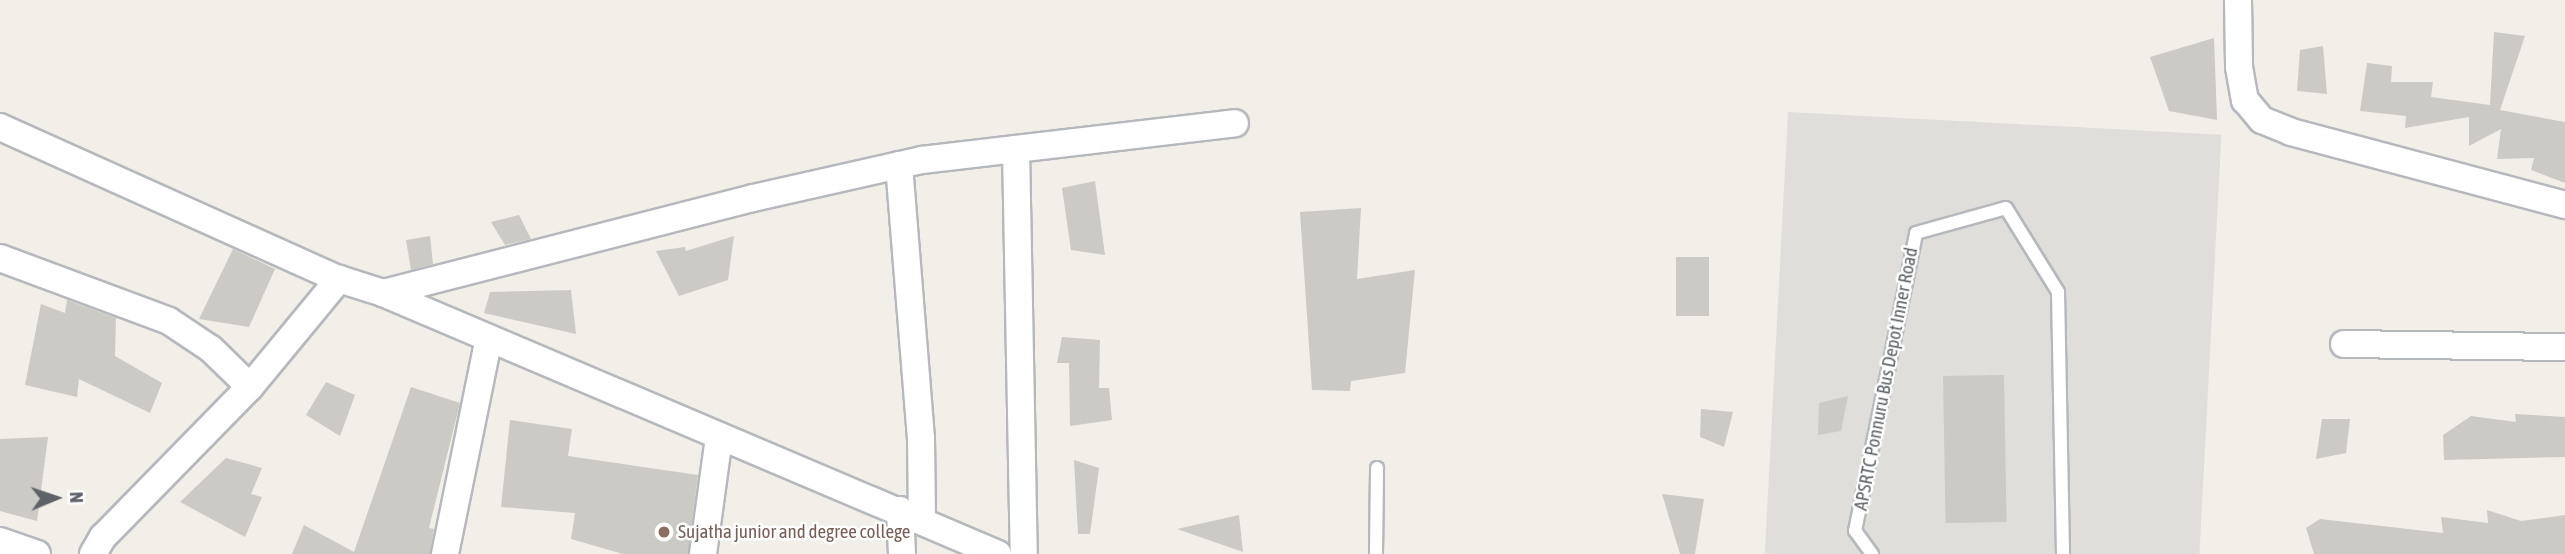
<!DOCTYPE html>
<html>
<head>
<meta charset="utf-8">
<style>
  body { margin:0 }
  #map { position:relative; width:2565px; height:554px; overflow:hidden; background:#f1efe8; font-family:"Asap Condensed",sans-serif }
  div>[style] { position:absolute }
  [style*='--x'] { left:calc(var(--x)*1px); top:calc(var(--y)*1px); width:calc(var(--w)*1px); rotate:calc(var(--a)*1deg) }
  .industrial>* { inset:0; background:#e0deda; transform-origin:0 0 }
  .building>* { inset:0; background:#cccac5; transform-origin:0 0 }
  .roads { filter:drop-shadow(2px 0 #b5b8bc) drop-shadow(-2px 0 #b5b8bc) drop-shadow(0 2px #b5b8bc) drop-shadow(0 -2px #b5b8bc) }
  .service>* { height:12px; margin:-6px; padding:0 6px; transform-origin:6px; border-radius:6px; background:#fff }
  .minor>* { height:26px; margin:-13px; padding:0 13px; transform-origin:13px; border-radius:13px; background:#fff }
  .dots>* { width:19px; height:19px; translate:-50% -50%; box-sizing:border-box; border:4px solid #fff; border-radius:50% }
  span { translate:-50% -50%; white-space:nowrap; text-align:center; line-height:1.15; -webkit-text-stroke:5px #fff; paint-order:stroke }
  .street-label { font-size:19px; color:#5f6368 }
  .education-label { font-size:19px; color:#785e54 }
  .left { translate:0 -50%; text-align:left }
  .north { position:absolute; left:21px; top:463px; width:70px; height:70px; -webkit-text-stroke:5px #fff; paint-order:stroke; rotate:88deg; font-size:19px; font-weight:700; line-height:28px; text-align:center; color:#5f6368 }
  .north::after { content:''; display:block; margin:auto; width:24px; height:32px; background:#5f6368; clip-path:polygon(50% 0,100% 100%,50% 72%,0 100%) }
</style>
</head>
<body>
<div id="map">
  <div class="industrial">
    <i style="left:1788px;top:112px;width:434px;height:442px;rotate:3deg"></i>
  </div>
  <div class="building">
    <i style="clip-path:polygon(2494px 32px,2525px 36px,2500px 110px,2565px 122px,2565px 183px,2531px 170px,2534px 158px,2497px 159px,2501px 129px,2469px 146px,2469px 117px,2405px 128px,2406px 116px,2360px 111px,2367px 63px,2392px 66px,2391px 82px,2433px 82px,2431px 97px,2490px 105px)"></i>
    <i style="clip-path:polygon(2214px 38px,2217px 120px,2169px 111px,2150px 57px)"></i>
    <i style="clip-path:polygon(2323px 46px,2327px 94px,2297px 91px,2300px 50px)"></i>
    <i style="clip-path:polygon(1095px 181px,1105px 255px,1071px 250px,1062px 188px)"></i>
    <i style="clip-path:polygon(1361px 208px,1357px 279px,1415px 270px,1405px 373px,1351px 381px,1350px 391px,1312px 390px,1300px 212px)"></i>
    <i style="clip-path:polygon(519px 215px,531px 239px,505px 245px,491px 222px)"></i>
    <i style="clip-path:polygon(430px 236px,433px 264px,411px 270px,406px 240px)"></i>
    <i style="clip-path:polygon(734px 236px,728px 280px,679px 296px,656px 251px,685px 247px,686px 251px)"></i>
    <i style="clip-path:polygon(233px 249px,275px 269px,249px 327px,199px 319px)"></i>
    <i style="left:1676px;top:257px;width:33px;height:59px"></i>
    <i style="clip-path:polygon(571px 290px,576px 334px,484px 313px,490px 292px)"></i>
    <i style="clip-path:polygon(67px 300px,116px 318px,115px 356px,162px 383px,150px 413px,79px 379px,77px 397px,25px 385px,41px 304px,65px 313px)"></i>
    <i style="clip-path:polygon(1062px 337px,1100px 340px,1099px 388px,1109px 388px,1112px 420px,1070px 426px,1069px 363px,1057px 363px)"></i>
    <i style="left:2004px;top:375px;width:147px;height:61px;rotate:89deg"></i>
    <i style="clip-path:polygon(326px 382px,355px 395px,340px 436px,306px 415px)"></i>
    <i style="clip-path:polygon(411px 387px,460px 403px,429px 528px,434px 529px,430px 554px,292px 554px,304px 525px,354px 552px)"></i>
    <i style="clip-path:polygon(1848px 396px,1841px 431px,1818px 435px,1819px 403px)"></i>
    <i style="clip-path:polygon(1701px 409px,1733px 412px,1724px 447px,1700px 437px)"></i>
    <i style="clip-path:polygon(2515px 414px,2565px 417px,2565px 457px,2444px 460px,2443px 435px,2471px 416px,2516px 422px)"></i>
    <i style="clip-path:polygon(2322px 419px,2350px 419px,2346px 453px,2316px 459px)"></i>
    <i style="clip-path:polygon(510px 420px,572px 429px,568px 456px,698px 475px,688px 554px,623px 554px,571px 539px,575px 513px,501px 507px)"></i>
    <i style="clip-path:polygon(48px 437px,37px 521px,0 511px,0 439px)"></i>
    <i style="clip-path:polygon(226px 458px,262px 468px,251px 494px,262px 497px,245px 537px,180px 502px)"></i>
    <i style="clip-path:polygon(1074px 460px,1099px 468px,1090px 534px,1078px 534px)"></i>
    <i style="clip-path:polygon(1662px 494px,1704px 499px,1695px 554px,1680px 554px)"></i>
    <i style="clip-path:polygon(2487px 510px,2521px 521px,2565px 515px,2565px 554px,2314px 554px,2306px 528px,2320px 519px,2443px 533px,2441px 517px,2488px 523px)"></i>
    <i style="clip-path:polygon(1239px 515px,1243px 552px,1177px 529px)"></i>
  </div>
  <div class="roads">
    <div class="service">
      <i style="--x:1376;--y:554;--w:86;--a:-89.3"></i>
      <i style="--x:1872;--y:554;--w:29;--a:-126"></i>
      <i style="--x:1855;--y:531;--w:304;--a:-78.4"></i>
      <i style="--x:1916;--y:233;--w:93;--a:-15.5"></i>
      <i style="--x:2006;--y:208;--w:99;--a:58.2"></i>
      <i style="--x:2058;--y:292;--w:262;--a:88.9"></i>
    </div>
    <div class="minor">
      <i style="--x:2238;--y:0;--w:67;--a:89.1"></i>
      <i style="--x:2239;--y:67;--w:34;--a:80"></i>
      <i style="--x:2245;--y:100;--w:26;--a:50"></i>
      <i style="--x:2262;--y:120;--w:31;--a:22"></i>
      <i style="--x:2291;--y:132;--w:284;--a:14.9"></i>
      <i style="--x:0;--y:127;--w:372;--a:24.2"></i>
      <i style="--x:339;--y:279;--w:46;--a:17.7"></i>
      <i style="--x:383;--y:293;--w:668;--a:23"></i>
      <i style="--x:1016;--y:149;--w:405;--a:88.9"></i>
      <i style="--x:899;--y:165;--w:274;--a:85.4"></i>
      <i style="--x:921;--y:438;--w:81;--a:89.3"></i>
      <i style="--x:0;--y:258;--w:180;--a:20.4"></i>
      <i style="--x:169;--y:321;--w:50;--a:33.7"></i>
      <i style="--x:211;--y:349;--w:54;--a:44.3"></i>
      <i style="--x:383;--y:293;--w:382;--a:-14.4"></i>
      <i style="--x:753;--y:198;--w:173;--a:-12.7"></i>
      <i style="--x:922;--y:160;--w:315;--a:-6.7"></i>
      <i style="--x:2344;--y:344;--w:221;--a:0.8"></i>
      <i style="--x:900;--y:510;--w:44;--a:87.4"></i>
      <i style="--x:0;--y:541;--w:39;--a:19"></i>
      <i style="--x:93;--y:554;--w:20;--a:-60"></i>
      <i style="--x:103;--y:537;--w:210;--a:-45.6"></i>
      <i style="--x:250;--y:387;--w:140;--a:-50.5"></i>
      <i style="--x:445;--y:554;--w:220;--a:-78.5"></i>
      <i style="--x:703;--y:554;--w:118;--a:-82.2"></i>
    </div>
  </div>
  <div class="dots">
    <i style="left:664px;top:532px;background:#8d6e63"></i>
  </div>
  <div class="street-label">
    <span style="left:1886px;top:379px;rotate:-79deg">APSRTC Ponnuru Bus Depot Inner Road</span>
  </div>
  <div class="education-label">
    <span class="left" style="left:678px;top:532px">Sujatha junior and degree college</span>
  </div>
  <div class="north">N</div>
</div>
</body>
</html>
